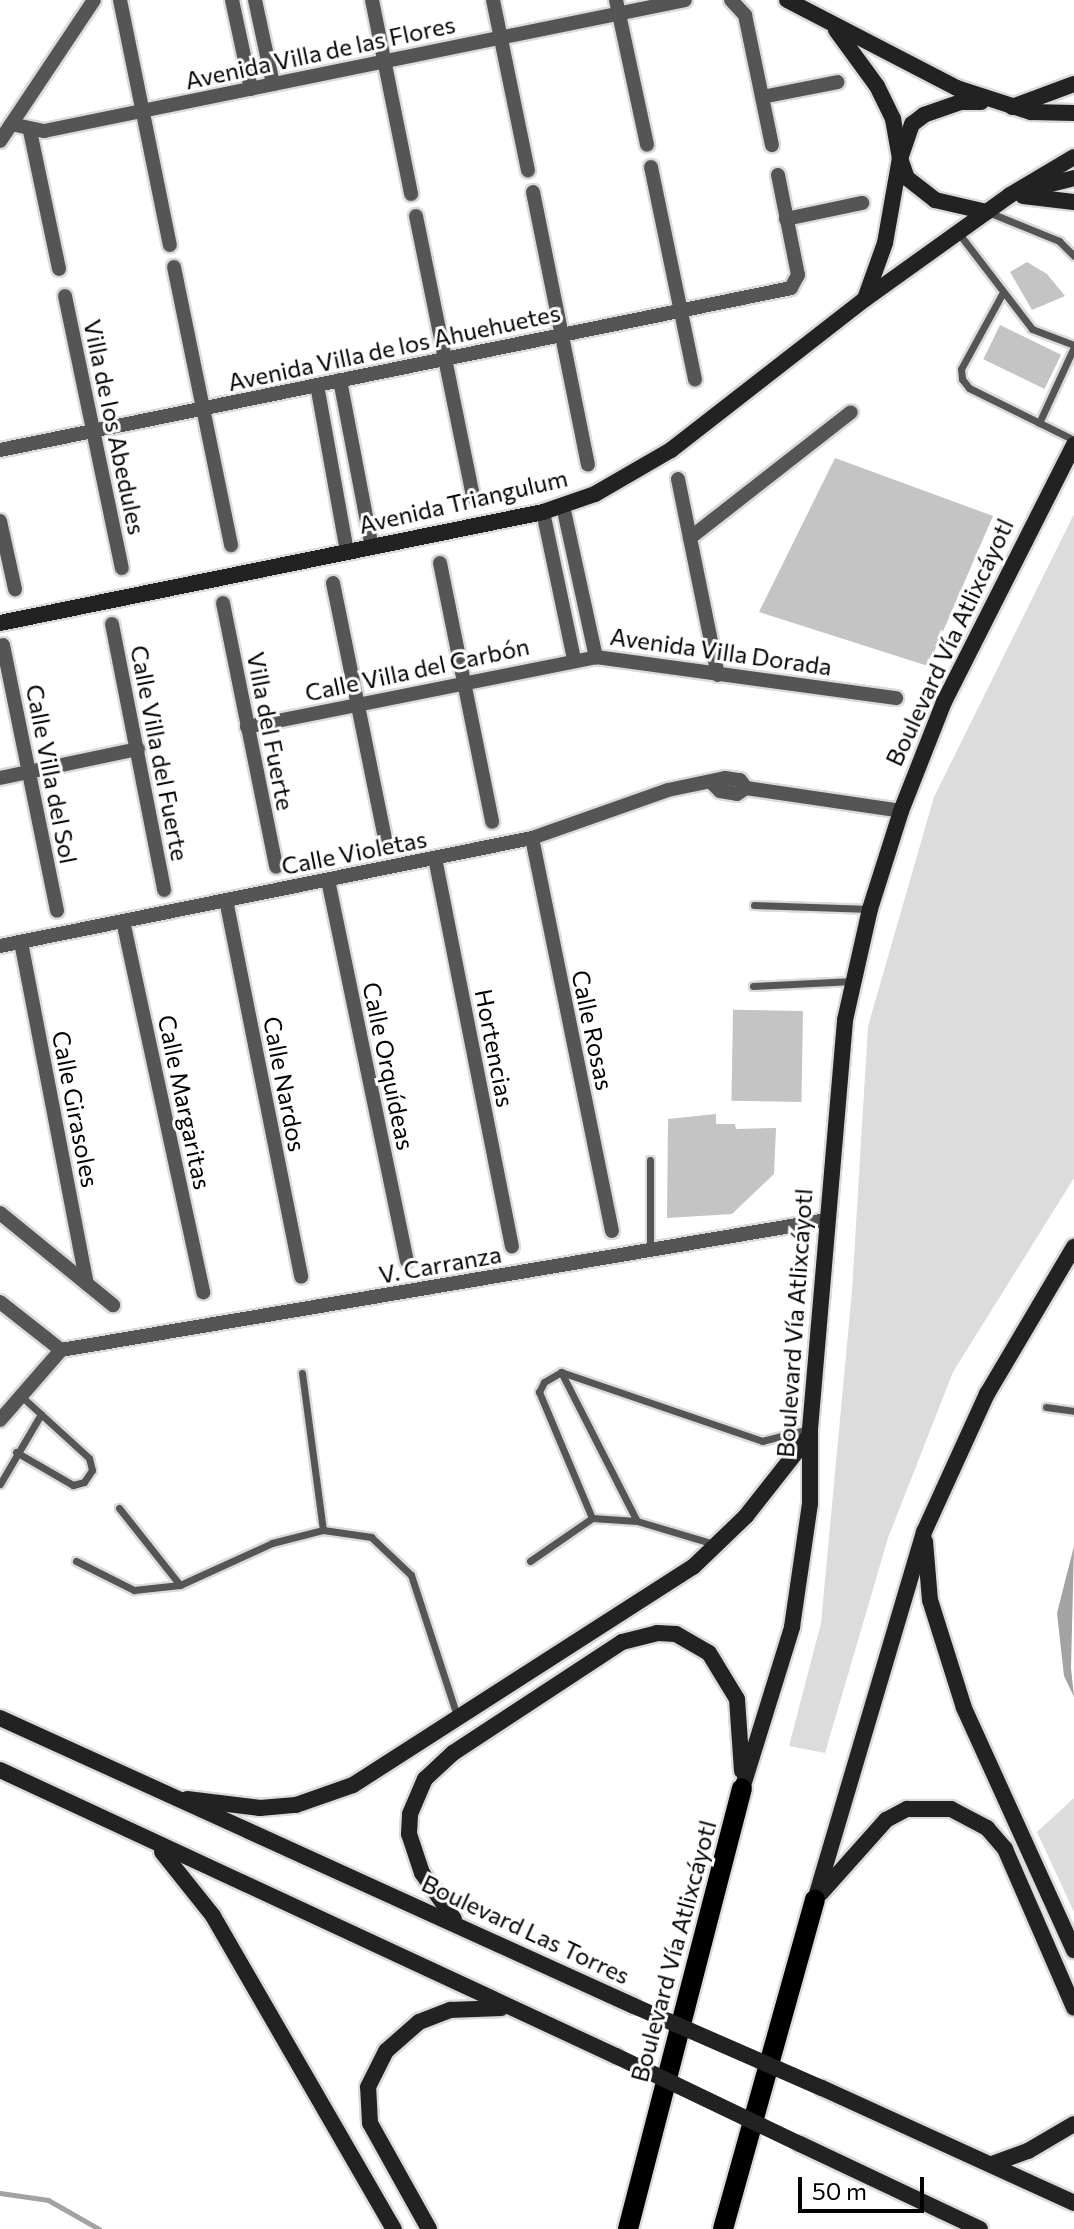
<!DOCTYPE html>
<html>
<head>
<meta charset="utf-8">
<style>
  body { margin:0 }
  #map { position:relative; width:1074px; height:2229px; overflow:hidden; background:#fff; font-family:Commissioner,sans-serif }
  div>[style] { position:absolute }
  [style*='--x'] { left:calc(var(--x)*1px); top:calc(var(--y)*1px); width:calc(var(--w)*1px); rotate:calc(var(--a)*1deg) }
  .green>* { inset:0; background:#dcdcdc }
  .water>* { inset:0; background:#a3a3a3 }
  .stream>* { height:5px; margin:-2.5px; padding:0 2.5px; transform-origin:2.5px; border-radius:2.5px; background:#a3a3a3 }
  .building>* { inset:0; background:#c4c4c4; transform-origin:0 0 }
  .roads { filter:drop-shadow(2px 0 #dbdbdb) drop-shadow(-2px 0 #dbdbdb) drop-shadow(0 2px #dbdbdb) drop-shadow(0 -2px #dbdbdb) }
  .service>* { height:7px; margin:-3.5px; padding:0 3.5px; transform-origin:3.5px; border-radius:3.5px; background:#555 }
  .minor>* { height:14px; margin:-7px; padding:0 7px; transform-origin:7px; border-radius:7px; background:#555 }
  .secondary>* { height:16px; margin:-8px; padding:0 8px; transform-origin:8px; border-radius:8px; background:#222 }
  .primary>* { height:20px; margin:-10px; padding:0 10px; transform-origin:10px; border-radius:10px; background:#000 }
  .secondary-bridge>* { height:16px; margin:-8px; padding:0 8px; transform-origin:8px; border-radius:8px; background:#222 }
  span { translate:-50% -50%; white-space:nowrap; text-align:center; line-height:1.15; -webkit-text-stroke:6px #fff; paint-order:stroke }
  .street-label { font-size:24px; color:#000 }
  .scale { position:absolute; left:798px; top:2177px; width:126px; height:36px; box-sizing:border-box; border:4px solid #000; border-top:0; padding-left:10px; font-size:24px; line-height:28px; white-space:nowrap; color:#000; -webkit-text-stroke:6px #fff; paint-order:stroke }
</style>
</head>
<body>
<div id="map">
  <div class="green">
    <i style="clip-path:polygon(1074px 514px,1074px 1178px,953px 1372px,888px 1538px,825px 1753px,789px 1746px,821px 1623px,852px 1291px,868px 1026px,934px 797px)"></i>
    <i style="clip-path:polygon(1074px 1798px,1074px 1912px,1037px 1832px)"></i>
  </div>
  <div class="water">
    <i style="clip-path:polygon(1074px 1546px,1071px 1668px,1074px 1697px,1064px 1676px,1057px 1613px)"></i>
  </div>
  <div class="stream">
    <i style="--x:0;--y:2193;--w:49;--a:8.3"></i>
    <i style="--x:48;--y:2200;--w:59;--a:29.6"></i>
  </div>
  <div class="building">
    <i style="clip-path:polygon(1027px 262px,1047px 274px,1065px 296px,1032px 310px,1010px 272px)"></i>
    <i style="left:1000px;top:325px;width:68px;height:38px;rotate:26deg"></i>
    <i style="clip-path:polygon(835px 458px,993px 516px,928px 666px,759px 612px)"></i>
    <i style="left:803px;top:1011px;width:91px;height:70px;rotate:91deg"></i>
    <i style="clip-path:polygon(716px 1114px,716px 1124px,735px 1124px,736px 1129px,776px 1128px,774px 1174px,732px 1214px,667px 1218px,668px 1119px)"></i>
  </div>
  <div class="roads">
    <div class="service">
      <i style="--x:988;--y:212;--w:77;--a:22.2"></i>
      <i style="--x:1059;--y:241;--w:21;--a:45"></i>
      <i style="--x:960;--y:235;--w:118;--a:52.5"></i>
      <i style="--x:1032;--y:329;--w:45;--a:20.9"></i>
      <i style="--x:1002;--y:294;--w:85;--a:118.7"></i>
      <i style="--x:961;--y:369;--w:10;--a:84"></i>
      <i style="--x:962;--y:379;--w:11;--a:52"></i>
      <i style="--x:969;--y:388;--w:117;--a:26.3"></i>
      <i style="--x:1039;--y:423;--w:84;--a:-65.3"></i>
      <i style="--x:754;--y:905;--w:116;--a:2"></i>
      <i style="--x:753;--y:986;--w:100;--a:-2.9"></i>
      <i style="--x:650;--y:1160;--w:90;--a:90"></i>
      <i style="--x:561;--y:1372;--w:213;--a:18.9"></i>
      <i style="--x:762;--y:1441;--w:49;--a:-14.3"></i>
      <i style="--x:302;--y:1373;--w:158;--a:82.4"></i>
      <i style="--x:1046;--y:1407;--w:28;--a:8"></i>
      <i style="--x:16;--y:1452;--w:66;--a:30.1"></i>
      <i style="--x:73;--y:1485;--w:11;--a:-15"></i>
      <i style="--x:84;--y:1482;--w:14;--a:-56"></i>
      <i style="--x:92;--y:1470;--w:12;--a:-104"></i>
      <i style="--x:89;--y:1458;--w:92;--a:-137.6"></i>
      <i style="--x:0;--y:1484;--w:81;--a:-59.6"></i>
      <i style="--x:119;--y:1508;--w:98;--a:51.6"></i>
      <i style="--x:180;--y:1585;--w:101;--a:-24.5"></i>
      <i style="--x:272;--y:1543;--w:53;--a:-14.3"></i>
      <i style="--x:323;--y:1530;--w:49;--a:8.3"></i>
      <i style="--x:371;--y:1537;--w:55;--a:43.5"></i>
      <i style="--x:411;--y:1575;--w:148;--a:71.9"></i>
      <i style="--x:592;--y:1518;--w:137;--a:-112.8"></i>
      <i style="--x:539;--y:1392;--w:11;--a:-63"></i>
      <i style="--x:544;--y:1382;--w:20;--a:-30"></i>
      <i style="--x:561;--y:1372;--w:167;--a:63"></i>
      <i style="--x:76;--y:1561;--w:65;--a:26.6"></i>
      <i style="--x:134;--y:1590;--w:46;--a:-6.2"></i>
      <i style="--x:530;--y:1561;--w:75;--a:-34.7"></i>
      <i style="--x:592;--y:1518;--w:45;--a:3.8"></i>
      <i style="--x:637;--y:1521;--w:80;--a:16.6"></i>
    </div>
    <div class="minor">
      <i style="--x:120;--y:0;--w:250;--a:78.5"></i>
      <i style="--x:232;--y:0;--w:91;--a:77.9"></i>
      <i style="--x:255;--y:0;--w:86;--a:77.9"></i>
      <i style="--x:372;--y:0;--w:198;--a:78.6"></i>
      <i style="--x:493;--y:0;--w:174;--a:78.4"></i>
      <i style="--x:616;--y:0;--w:148;--a:77.9"></i>
      <i style="--x:731;--y:0;--w:21;--a:47"></i>
      <i style="--x:745;--y:15;--w:133;--a:78.3"></i>
      <i style="--x:762;--y:97;--w:77;--a:-11.2"></i>
      <i style="--x:11;--y:124;--w:34;--a:12"></i>
      <i style="--x:44;--y:131;--w:654;--a:-11.55"></i>
      <i style="--x:30;--y:131;--w:141;--a:78.1"></i>
      <i style="--x:0;--y:141;--w:169;--a:-56.3"></i>
      <i style="--x:651;--y:167;--w:217;--a:78.3"></i>
      <i style="--x:533;--y:192;--w:278;--a:78.6"></i>
      <i style="--x:416;--y:216;--w:287;--a:78.5"></i>
      <i style="--x:786;--y:219;--w:78;--a:-11.9"></i>
      <i style="--x:174;--y:267;--w:284;--a:78.4"></i>
      <i style="--x:65;--y:296;--w:278;--a:78.2"></i>
      <i style="--x:340;--y:380;--w:170;--a:79.2"></i>
      <i style="--x:317;--y:385;--w:170;--a:79.8"></i>
      <i style="--x:0;--y:450;--w:807;--a:-11.57"></i>
      <i style="--x:791;--y:288;--w:15;--a:-62"></i>
      <i style="--x:798;--y:275;--w:102;--a:-101.3"></i>
      <i style="--x:678;--y:479;--w:200;--a:78.5"></i>
      <i style="--x:563;--y:506;--w:155;--a:77.7"></i>
      <i style="--x:543;--y:512;--w:150;--a:78.1"></i>
      <i style="--x:0;--y:521;--w:70;--a:77.6"></i>
      <i style="--x:690;--y:538;--w:204;--a:-38"></i>
      <i style="--x:440;--y:563;--w:264;--a:78.6"></i>
      <i style="--x:333;--y:583;--w:266;--a:78.5"></i>
      <i style="--x:223;--y:603;--w:269;--a:78.6"></i>
      <i style="--x:112;--y:624;--w:271;--a:78.9"></i>
      <i style="--x:3;--y:645;--w:271;--a:78.5"></i>
      <i style="--x:247;--y:727;--w:356;--a:-11.3"></i>
      <i style="--x:596;--y:657;--w:303;--a:7.8"></i>
      <i style="--x:0;--y:778;--w:141;--a:-11.9"></i>
      <i style="--x:712;--y:783;--w:11;--a:45"></i>
      <i style="--x:720;--y:791;--w:17;--a:10"></i>
      <i style="--x:737;--y:794;--w:11;--a:-34"></i>
      <i style="--x:532;--y:838;--w:401;--a:78.5"></i>
      <i style="--x:435;--y:858;--w:396;--a:78.8"></i>
      <i style="--x:328;--y:880;--w:389;--a:78.3"></i>
      <i style="--x:226;--y:900;--w:384;--a:78.7"></i>
      <i style="--x:123;--y:921;--w:380;--a:77.8"></i>
      <i style="--x:21;--y:942;--w:348;--a:79.1"></i>
      <i style="--x:0;--y:946;--w:543;--a:-11.48"></i>
      <i style="--x:532;--y:838;--w:144;--a:-19.4"></i>
      <i style="--x:668;--y:790;--w:58;--a:-11.9"></i>
      <i style="--x:725;--y:778;--w:15;--a:8"></i>
      <i style="--x:740;--y:780;--w:10;--a:53"></i>
      <i style="--x:746;--y:788;--w:157;--a:8.4"></i>
      <i style="--x:0;--y:1213;--w:146;--a:39.2"></i>
      <i style="--x:0;--y:1302;--w:78;--a:38.2"></i>
      <i style="--x:61;--y:1350;--w:776;--a:-9.64"></i>
      <i style="--x:0;--y:1420;--w:93;--a:-48.9"></i>
    </div>
    <div class="secondary">
      <i style="--x:787;--y:0;--w:191;--a:27.4"></i>
      <i style="--x:957;--y:88;--w:78;--a:18"></i>
      <i style="--x:1031;--y:112;--w:43;--a:1.3"></i>
      <i style="--x:836;--y:30;--w:69;--a:53.8"></i>
      <i style="--x:877;--y:86;--w:37;--a:64"></i>
      <i style="--x:893;--y:119;--w:40;--a:80"></i>
      <i style="--x:900;--y:158;--w:86;--a:100"></i>
      <i style="--x:885;--y:243;--w:59;--a:109.7"></i>
      <i style="--x:981;--y:102;--w:20;--a:180"></i>
      <i style="--x:961;--y:102;--w:39;--a:161"></i>
      <i style="--x:924;--y:115;--w:15;--a:143"></i>
      <i style="--x:912;--y:124;--w:36;--a:109"></i>
      <i style="--x:900;--y:158;--w:21;--a:71"></i>
      <i style="--x:907;--y:178;--w:36;--a:38"></i>
      <i style="--x:935;--y:200;--w:53;--a:13"></i>
      <i style="--x:1012;--y:107;--w:66;--a:-20.4"></i>
      <i style="--x:1027;--y:190;--w:49;--a:-14.3"></i>
      <i style="--x:1023;--y:196;--w:51;--a:6.7"></i>
      <i style="--x:0;--y:623;--w:554;--a:-11.55"></i>
      <i style="--x:543;--y:512;--w:55;--a:-19.1"></i>
      <i style="--x:595;--y:494;--w:88;--a:-30.1"></i>
      <i style="--x:671;--y:450;--w:246;--a:-37.9"></i>
      <i style="--x:865;--y:299;--w:178;--a:-35.6"></i>
      <i style="--x:1010;--y:195;--w:74;--a:-30.7"></i>
      <i style="--x:925;--y:1541;--w:59;--a:85.2"></i>
      <i style="--x:930;--y:1600;--w:113;--a:72.5"></i>
      <i style="--x:964;--y:1708;--w:266;--a:65.6"></i>
      <i style="--x:0;--y:1718;--w:696;--a:24.43"></i>
      <i style="--x:0;--y:1770;--w:679;--a:24.9"></i>
      <i style="--x:742;--y:1789;--w:170;--a:-72.8"></i>
      <i style="--x:792;--y:1627;--w:125;--a:-81.7"></i>
      <i style="--x:810;--y:1503;--w:74;--a:-90"></i>
      <i style="--x:810;--y:1429;--w:410;--a:-85.1"></i>
      <i style="--x:845;--y:1020;--w:114;--a:-77.3"></i>
      <i style="--x:870;--y:909;--w:103;--a:-72.4"></i>
      <i style="--x:901;--y:811;--w:117;--a:-68.5"></i>
      <i style="--x:944;--y:702;--w:288;--a:-63.2"></i>
      <i style="--x:187;--y:1799;--w:74;--a:7"></i>
      <i style="--x:260;--y:1808;--w:36;--a:-5"></i>
      <i style="--x:296;--y:1805;--w:60;--a:-19.3"></i>
      <i style="--x:353;--y:1785;--w:404;--a:-32.7"></i>
      <i style="--x:693;--y:1567;--w:74;--a:-43.9"></i>
      <i style="--x:746;--y:1516;--w:102;--a:-51.8"></i>
      <i style="--x:162;--y:1852;--w:82;--a:51.4"></i>
      <i style="--x:213;--y:1916;--w:362;--a:60"></i>
      <i style="--x:821;--y:1893;--w:98;--a:-48.3"></i>
      <i style="--x:886;--y:1820;--w:24;--a:-28"></i>
      <i style="--x:907;--y:1809;--w:44;--a:0"></i>
      <i style="--x:951;--y:1809;--w:41;--a:27.8"></i>
      <i style="--x:987;--y:1828;--w:28;--a:49"></i>
      <i style="--x:1005;--y:1849;--w:173;--a:66.5"></i>
      <i style="--x:815;--y:1900;--w:384;--a:-73.5"></i>
      <i style="--x:924;--y:1532;--w:152;--a:-65.5"></i>
      <i style="--x:987;--y:1394;--w:171;--a:-59.4"></i>
      <i style="--x:454;--y:1919;--w:56;--a:-124.8"></i>
      <i style="--x:422;--y:1873;--w:41;--a:-108.4"></i>
      <i style="--x:409;--y:1834;--w:20;--a:-87"></i>
      <i style="--x:410;--y:1814;--w:38;--a:-67"></i>
      <i style="--x:425;--y:1779;--w:38;--a:-43"></i>
      <i style="--x:453;--y:1753;--w:202;--a:-33.3"></i>
      <i style="--x:622;--y:1642;--w:36;--a:-14"></i>
      <i style="--x:657;--y:1633;--w:19;--a:3"></i>
      <i style="--x:676;--y:1634;--w:38;--a:30"></i>
      <i style="--x:709;--y:1653;--w:54;--a:58.7"></i>
      <i style="--x:737;--y:1699;--w:72;--a:86"></i>
      <i style="--x:822;--y:2088;--w:277;--a:24.5"></i>
      <i style="--x:800;--y:2144;--w:199;--a:25.3"></i>
      <i style="--x:992;--y:2164;--w:38;--a:-20"></i>
      <i style="--x:1028;--y:2151;--w:53;--a:-30.4"></i>
      <i style="--x:429;--y:2229;--w:121;--a:-119.1"></i>
      <i style="--x:370;--y:2123;--w:36;--a:-93"></i>
      <i style="--x:368;--y:2087;--w:40;--a:-63.4"></i>
      <i style="--x:386;--y:2051;--w:44;--a:-41.3"></i>
      <i style="--x:419;--y:2022;--w:34;--a:-21"></i>
      <i style="--x:451;--y:2010;--w:50;--a:-2.3"></i>
    </div>
    <div class="primary">
      <i style="--x:628;--y:2229;--w:455;--a:-75.5"></i>
      <i style="--x:723;--y:2229;--w:342;--a:-74.4"></i>
    </div>
  </div>
  <div class="secondary-bridge">
    <i style="--x:634;--y:2006;--w:205;--a:23.6"></i>
    <i style="--x:616;--y:2056;--w:204;--a:25.6"></i>
  </div>
  <div class="street-label">
    <span style="left:320px;top:52px;rotate:-12deg">Avenida Villa de las Flores</span>
    <span style="left:394px;top:347px;rotate:-12deg">Avenida Villa de los Ahuehuetes</span>
    <span style="left:115px;top:427px;rotate:78deg">Villa de los Abedules</span>
    <span style="left:463px;top:501px;rotate:-13deg">Avenida Triangulum</span>
    <span style="left:949px;top:642px;rotate:-65deg">Boulevard Vía Atlixcáyotl</span>
    <span style="left:721px;top:651px;rotate:8deg">Avenida Villa Dorada</span>
    <span style="left:417px;top:669px;rotate:-12deg">Calle Villa del Carbón</span>
    <span style="left:271px;top:731px;rotate:79deg">Villa del Fuerte</span>
    <span style="left:160px;top:753px;rotate:79deg">Calle Villa del Fuerte</span>
    <span style="left:52px;top:774px;rotate:79deg">Calle Villa del Sol</span>
    <span style="left:354px;top:852px;rotate:-11deg">Calle Violetas</span>
    <span style="left:593px;top:1030px;rotate:78deg">Calle Rosas</span>
    <span style="left:495px;top:1048px;rotate:79deg">Hortencias</span>
    <span style="left:389px;top:1066px;rotate:78deg">Calle Orquídeas</span>
    <span style="left:285px;top:1084px;rotate:79deg">Calle Nardos</span>
    <span style="left:185px;top:1102px;rotate:78deg">Calle Margaritas</span>
    <span style="left:76px;top:1109px;rotate:79deg">Calle Girasoles</span>
    <span style="left:440px;top:1264px;rotate:-10deg">V. Carranza</span>
    <span style="left:794px;top:1323px;rotate:-86deg">Boulevard Vía Atlixcáyotl</span>
    <span style="left:526px;top:1929px;rotate:25deg">Boulevard Las Torres</span>
    <span style="left:673px;top:1951px;rotate:-75deg">Boulevard Vía Atlixcáyotl</span>
  </div>
  <div class="scale">50 m</div>
</div>
</body>
</html>
